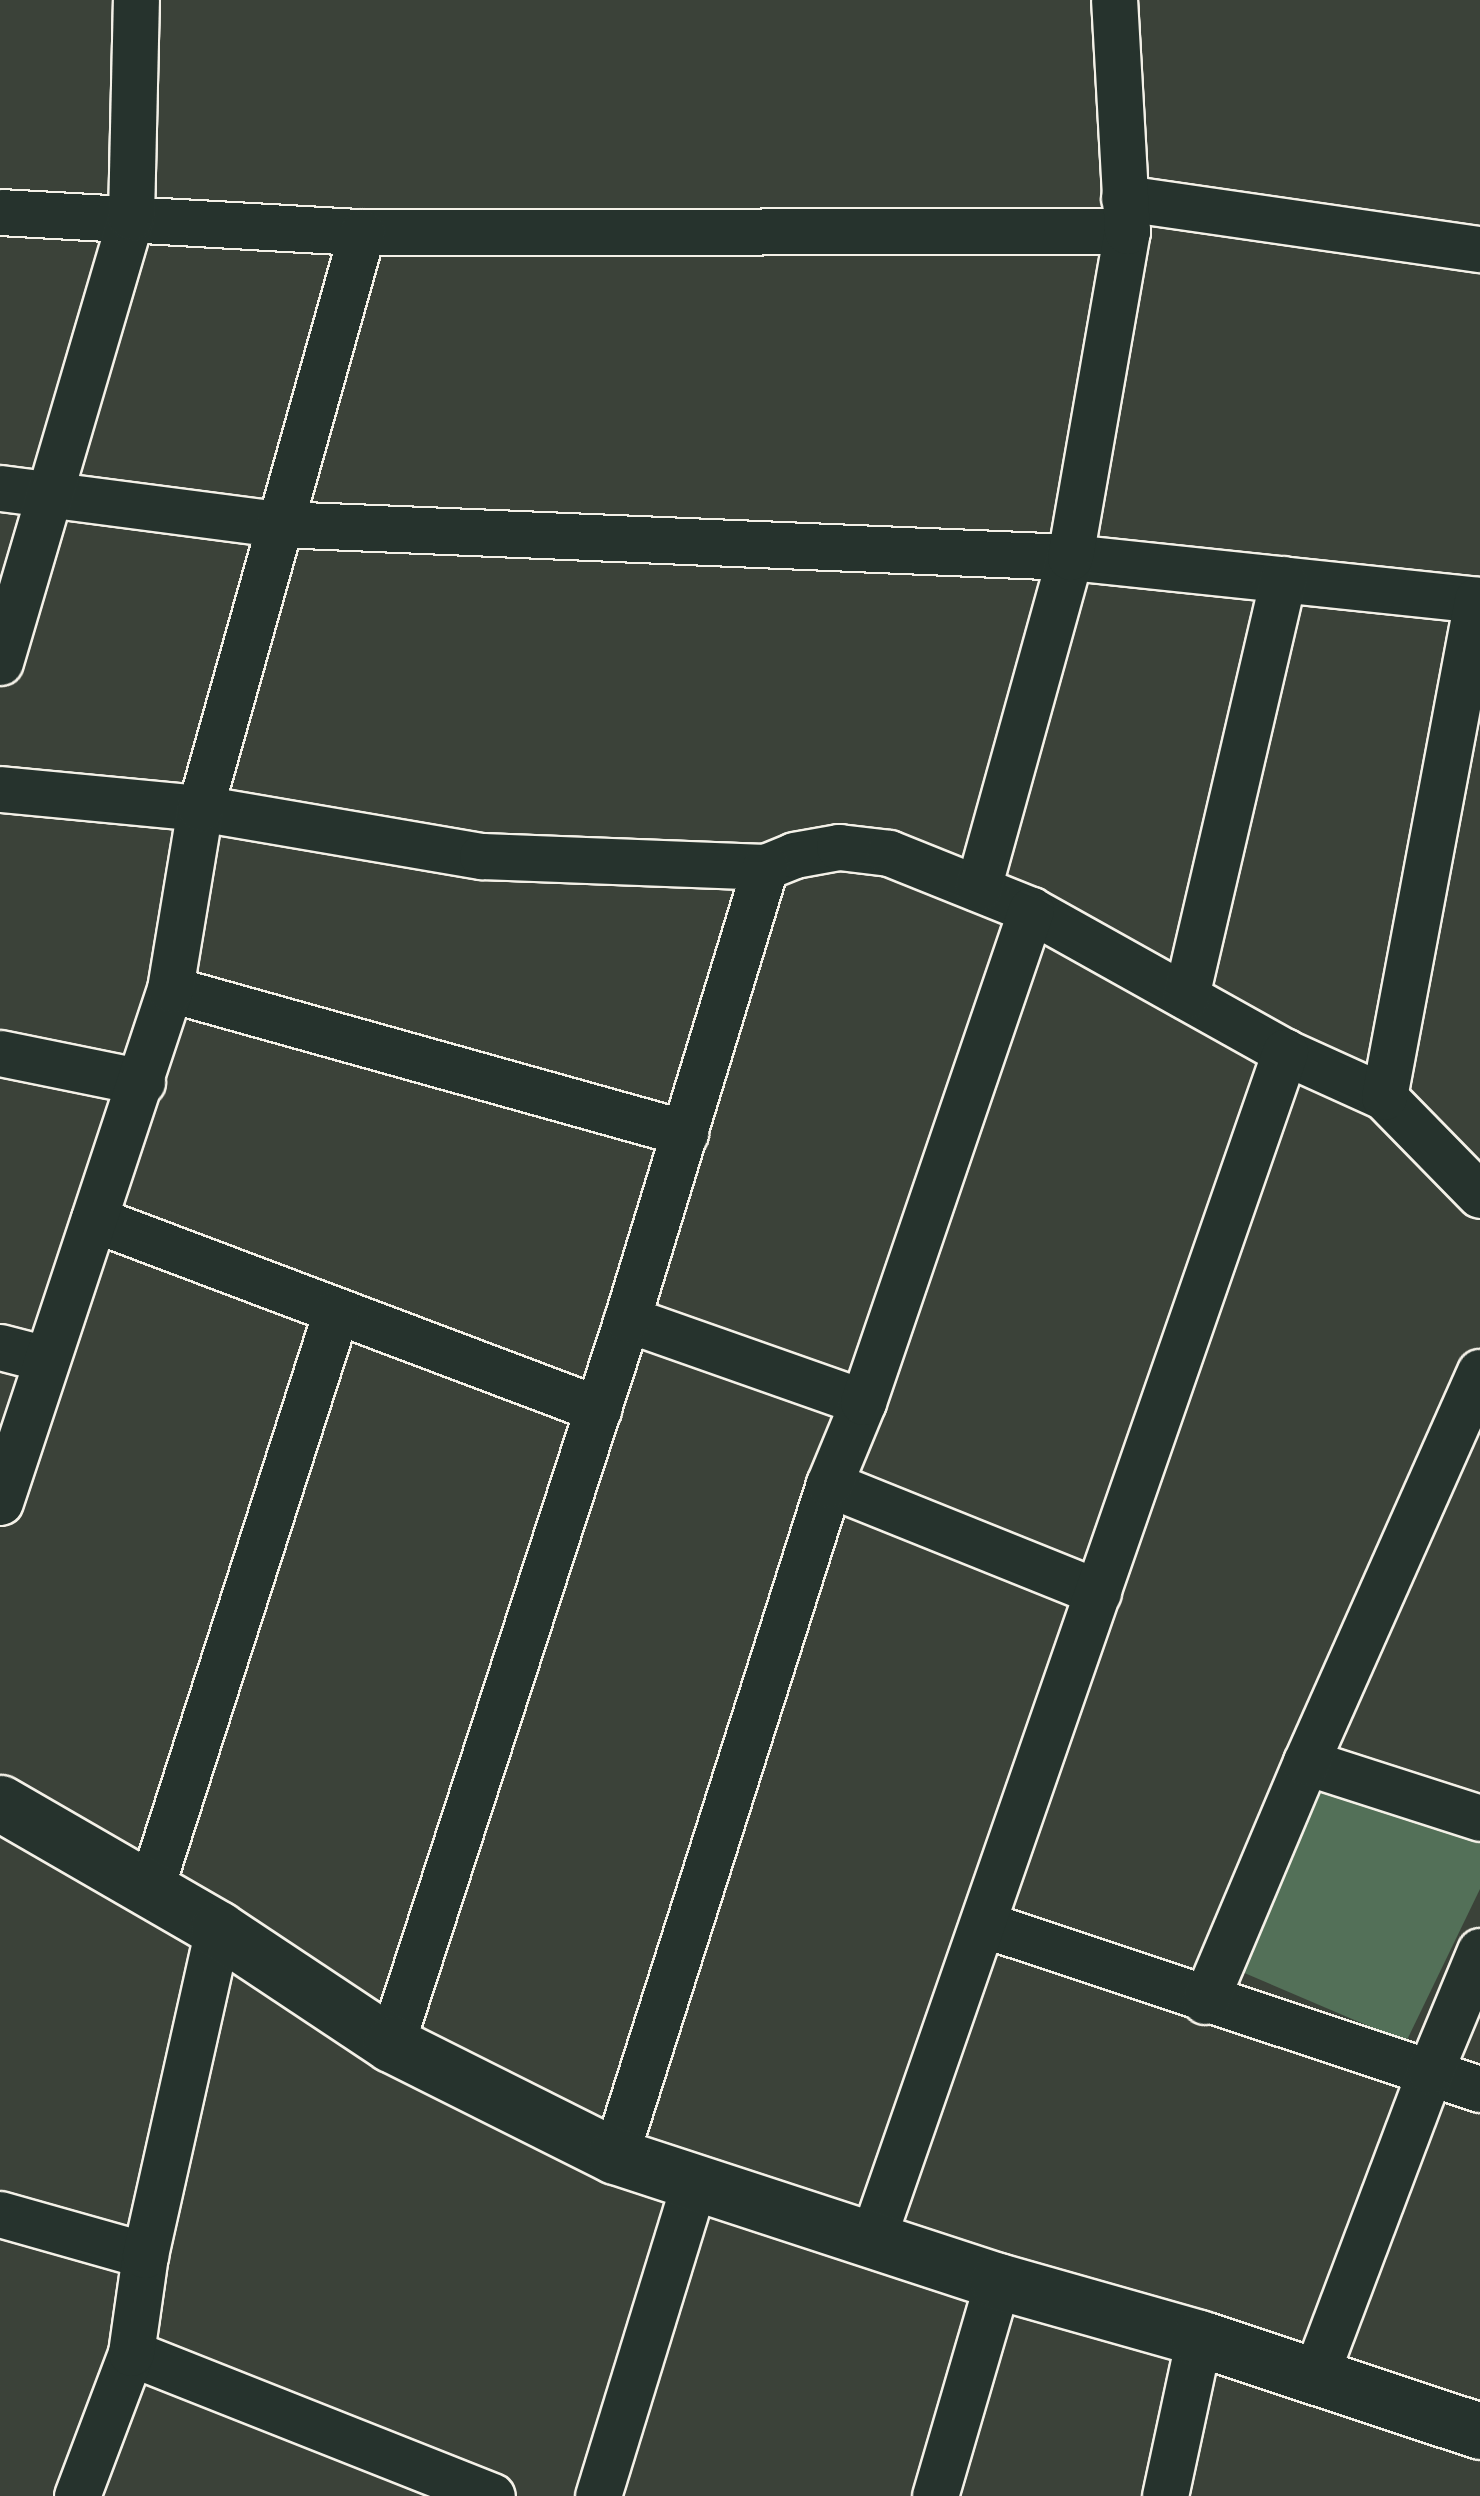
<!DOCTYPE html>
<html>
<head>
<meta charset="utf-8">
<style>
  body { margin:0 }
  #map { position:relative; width:1480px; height:2496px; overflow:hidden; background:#3b4239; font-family:"Patrick Hand",sans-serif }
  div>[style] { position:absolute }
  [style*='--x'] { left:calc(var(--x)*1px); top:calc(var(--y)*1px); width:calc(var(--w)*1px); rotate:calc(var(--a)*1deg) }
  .green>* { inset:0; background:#537058 }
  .roads { filter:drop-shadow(2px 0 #f4f1e8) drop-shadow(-2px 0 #f4f1e8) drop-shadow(0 2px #f4f1e8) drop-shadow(0 -2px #f4f1e8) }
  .minor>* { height:45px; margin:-22.5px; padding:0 22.5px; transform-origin:22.5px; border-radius:22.5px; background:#26332d }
  .tertiary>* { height:55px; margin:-27.5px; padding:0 27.5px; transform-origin:27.5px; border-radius:27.5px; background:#26332d }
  span { translate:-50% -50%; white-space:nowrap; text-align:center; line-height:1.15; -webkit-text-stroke:9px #26332d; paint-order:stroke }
</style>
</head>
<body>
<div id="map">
  <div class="green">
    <i style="clip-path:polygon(1308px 1777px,1480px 1834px,1480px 1889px,1406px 2042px,1228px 1966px)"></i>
  </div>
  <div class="roads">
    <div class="minor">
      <i style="--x:1124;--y:198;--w:360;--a:8.2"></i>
      <i style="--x:0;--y:212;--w:363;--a:3.2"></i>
      <i style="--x:362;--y:232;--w:765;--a:-0.07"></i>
      <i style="--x:0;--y:488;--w:281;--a:7.4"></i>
      <i style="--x:279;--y:524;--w:792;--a:2.39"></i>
      <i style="--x:1070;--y:557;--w:412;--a:6"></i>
      <i style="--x:0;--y:662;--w:464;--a:-73.6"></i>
      <i style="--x:131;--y:217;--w:217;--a:-88.7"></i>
      <i style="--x:0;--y:789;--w:201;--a:5.4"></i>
      <i style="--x:200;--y:808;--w:286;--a:9.7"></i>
      <i style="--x:482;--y:856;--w:283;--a:2.2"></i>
      <i style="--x:765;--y:867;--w:31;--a:-22"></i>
      <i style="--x:794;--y:855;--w:46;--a:-10.1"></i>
      <i style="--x:839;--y:847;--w:50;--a:6.8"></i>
      <i style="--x:889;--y:853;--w:153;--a:21.9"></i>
      <i style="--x:1031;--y:910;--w:291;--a:29.2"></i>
      <i style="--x:1285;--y:1052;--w:109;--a:24.4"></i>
      <i style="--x:1384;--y:1097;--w:137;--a:45.6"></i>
      <i style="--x:978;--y:888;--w:344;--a:-74.5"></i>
      <i style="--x:1070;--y:557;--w:331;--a:-80.1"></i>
      <i style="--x:1127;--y:231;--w:231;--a:-93.2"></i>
      <i style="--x:170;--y:989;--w:535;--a:15.62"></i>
      <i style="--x:1186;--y:996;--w:428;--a:-76.9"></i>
      <i style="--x:0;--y:1053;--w:145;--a:11.5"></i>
      <i style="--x:1384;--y:1097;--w:506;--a:-79.4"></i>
      <i style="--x:94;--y:1219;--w:539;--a:20.66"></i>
      <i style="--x:627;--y:1319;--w:250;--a:19.4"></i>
      <i style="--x:0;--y:1347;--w:48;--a:14.6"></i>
      <i style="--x:829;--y:1484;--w:290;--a:21.9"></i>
      <i style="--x:0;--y:1502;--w:540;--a:-71.67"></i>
      <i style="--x:170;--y:989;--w:183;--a:-80.6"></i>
      <i style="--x:200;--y:808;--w:598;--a:-74.29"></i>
      <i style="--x:1306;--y:1762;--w:183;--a:17.8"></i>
      <i style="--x:150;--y:1890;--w:607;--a:-72.16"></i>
      <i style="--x:983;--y:1924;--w:524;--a:18.37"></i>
      <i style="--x:1205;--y:2001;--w:259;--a:-67.1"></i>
      <i style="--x:1306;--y:1762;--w:427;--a:-66"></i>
      <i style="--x:391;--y:2044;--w:762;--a:-71.97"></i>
      <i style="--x:627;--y:1319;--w:473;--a:-73"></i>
      <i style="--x:615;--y:2156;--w:705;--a:-72.34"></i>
      <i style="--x:829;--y:1484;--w:89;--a:-67.5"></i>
      <i style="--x:863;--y:1402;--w:520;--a:-71.15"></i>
      <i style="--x:0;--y:2214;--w:151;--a:15.8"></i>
      <i style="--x:873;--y:2237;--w:1255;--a:-70.83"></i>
      <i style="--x:131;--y:2353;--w:388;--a:21.6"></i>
      <i style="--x:1315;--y:2376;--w:326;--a:-69.3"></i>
      <i style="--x:1430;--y:2071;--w:130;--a:-67.4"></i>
      <i style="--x:77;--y:2496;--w:153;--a:-69.3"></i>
      <i style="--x:131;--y:2353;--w:99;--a:-81.9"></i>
      <i style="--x:145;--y:2255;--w:334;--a:-77.4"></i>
      <i style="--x:598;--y:2496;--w:331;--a:-72.9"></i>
      <i style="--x:935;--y:2496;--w:224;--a:-73.7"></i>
      <i style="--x:1165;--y:2496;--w:162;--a:-77.9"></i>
    </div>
    <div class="tertiary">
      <i style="--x:0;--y:1803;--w:252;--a:30"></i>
      <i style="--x:218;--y:1929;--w:208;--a:33.6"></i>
      <i style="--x:391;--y:2044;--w:250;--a:26.6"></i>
      <i style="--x:615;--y:2156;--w:403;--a:18.1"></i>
      <i style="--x:998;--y:2281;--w:209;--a:15.8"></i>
      <i style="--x:1199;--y:2338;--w:296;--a:18.3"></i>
    </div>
  </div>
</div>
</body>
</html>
